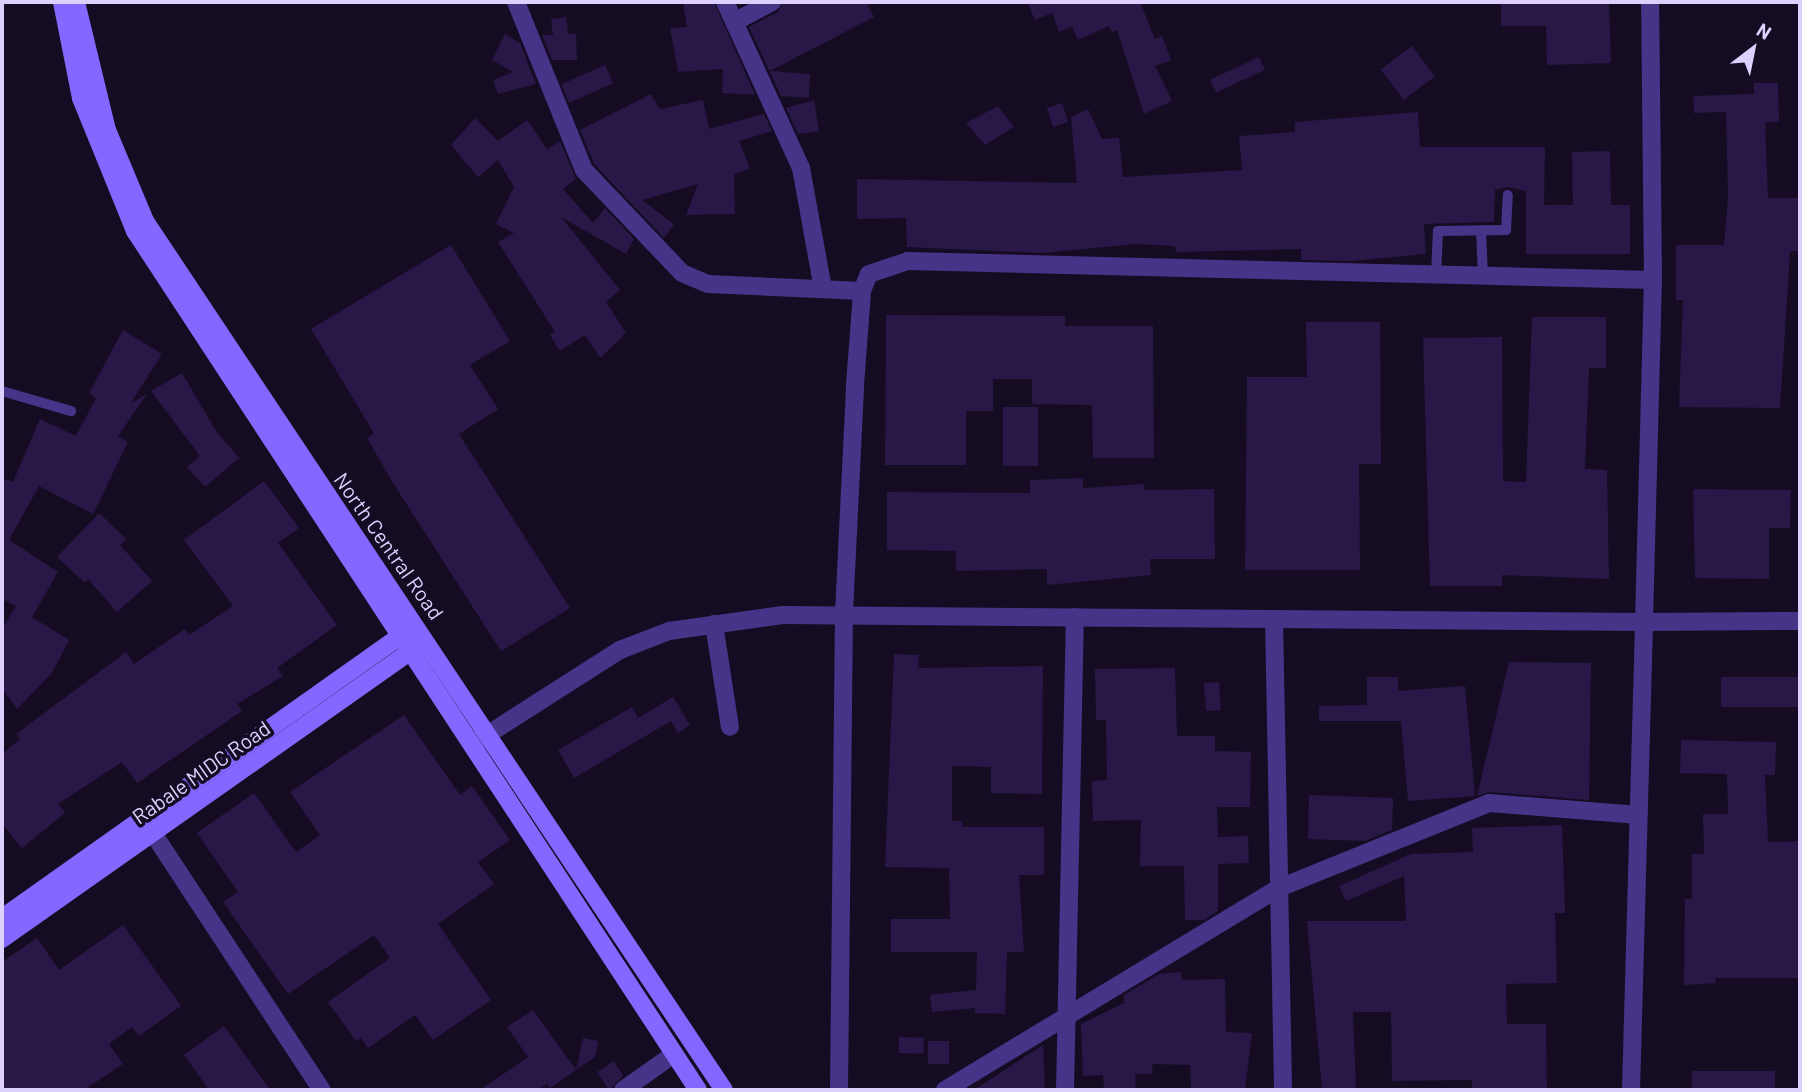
<!DOCTYPE html>
<html>
<head>
<meta charset="utf-8">
<style>
  body { margin:0 }
  #map { position:relative; width:1802px; height:1092px; overflow:hidden; background:#150c24; font-family:Barlow,sans-serif }
  div>[style] { position:absolute }
  [style*='--x'] { left:calc(var(--x)*1px); top:calc(var(--y)*1px); width:calc(var(--w)*1px); rotate:calc(var(--a)*1deg) }
  .building>* { inset:0; background:#291747; transform-origin:0 0 }
  .service>* { height:10px; margin:-5px; padding:0 5px; transform-origin:5px; border-radius:5px; background:#453487 }
  .minor>* { height:18px; margin:-9px; padding:0 9px; transform-origin:9px; border-radius:9px; background:#453487 }
  .secondary>* { height:18px; margin:-9px; padding:0 9px; transform-origin:9px; border-radius:9px; background:#8567ff }
  span { translate:-50% -50%; white-space:nowrap; text-align:center; line-height:1.15; -webkit-text-stroke:7px #150c24; paint-order:stroke }
  .street-label { font-size:21px; color:#ddd0ff }
  .frame { position:absolute; inset:0; border:4px solid #ddd0ff; pointer-events:none }
  .north { position:absolute; left:1718px; top:14px; width:70px; height:70px; -webkit-text-stroke:5px #150c24; paint-order:stroke; rotate:32deg; font-size:19px; font-weight:700; line-height:28px; text-align:center; color:#ddd0ff }
  .north::after { content:''; display:block; margin:auto; width:24px; height:32px; background:#ddd0ff; clip-path:polygon(50% 0,100% 100%,50% 72%,0 100%) }
</style>
</head>
<body>
<div id="map">
  <div class="building">
    <i style="clip-path:polygon(683px 2px,714px 2px,755px 95px,722px 93px,723px 69px,678px 72px,670px 28px,687px 27px)"></i>
    <i style="clip-path:polygon(783px 2px,866px 2px,874px 17px,770px 71px,810px 74px,809px 98px,781px 96px,749px 27px,778px 12px)"></i>
    <i style="clip-path:polygon(1027px 2px,1140px 2px,1155px 39px,1162px 36px,1171px 60px,1155px 66px,1172px 101px,1144px 114px,1117px 30px,1112px 32px,1109px 26px,1078px 40px,1072px 26px,1059px 32px,1052px 13px,1035px 20px)"></i>
    <i style="clip-path:polygon(1501px 2px,1609px 2px,1611px 63px,1547px 65px,1546px 26px,1501px 26px)"></i>
    <i style="clip-path:polygon(566px 17px,568px 34px,576px 33px,577px 60px,552px 60px,542px 35px,553px 35px,551px 19px)"></i>
    <i style="clip-path:polygon(505px 34px,520px 43px,536px 84px,498px 94px,493px 80px,513px 72px,492px 60px)"></i>
    <i style="left:1412px;top:46px;width:38px;height:39px;rotate:53deg"></i>
    <i style="left:1259px;top:57px;width:14px;height:54px;rotate:65deg"></i>
    <i style="left:605px;top:65px;width:20px;height:48px;rotate:66deg"></i>
    <i style="clip-path:polygon(1754px 83px,1778px 83px,1779px 122px,1765px 122px,1768px 198px,1800px 198px,1800px 251px,1790px 251px,1780px 408px,1679px 407px,1683px 300px,1676px 300px,1676px 245px,1724px 245px,1728px 197px,1726px 112px,1694px 113px,1693px 96px,1754px 94px)"></i>
    <i style="clip-path:polygon(651px 94px,660px 109px,703px 100px,709px 129px,764px 114px,772px 131px,739px 141px,750px 168px,734px 175px,735px 214px,686px 215px,698px 184px,642px 200px,674px 224px,664px 238px,594px 164px,580px 130px)"></i>
    <i style="clip-path:polygon(814px 100px,819px 131px,798px 134px,786px 108px)"></i>
    <i style="left:1062px;top:103px;width:20px;height:16px;rotate:72deg"></i>
    <i style="clip-path:polygon(998px 106px,1014px 127px,985px 145px,966px 123px)"></i>
    <i style="clip-path:polygon(1088px 109px,1102px 139px,1119px 138px,1123px 177px,1242px 170px,1239px 136px,1295px 132px,1295px 122px,1418px 112px,1420px 147px,1545px 147px,1544px 205px,1573px 205px,1572px 152px,1610px 151px,1611px 205px,1630px 205px,1630px 254px,1526px 254px,1526px 191px,1508px 187px,1495px 190px,1494px 222px,1424px 224px,1426px 254px,1352px 261px,1301px 260px,1301px 249px,1176px 252px,1175px 246px,1135px 244px,1042px 253px,907px 247px,906px 218px,857px 219px,857px 179px,1077px 183px,1071px 117px)"></i>
    <i style="clip-path:polygon(475px 118px,498px 141px,527px 120px,547px 149px,560px 141px,576px 179px,563px 189px,593px 223px,605px 208px,634px 239px,626px 254px,561px 217px,620px 290px,606px 302px,626px 333px,600px 358px,585px 335px,560px 351px,550px 335px,555px 332px,498px 242px,514px 233px,496px 224px,514px 187px,498px 160px,478px 177px,451px 145px)"></i>
    <i style="clip-path:polygon(451px 245px,510px 341px,470px 365px,498px 409px,459px 434px,570px 608px,501px 651px,393px 483px,367px 438px,374px 433px,311px 329px)"></i>
    <i style="clip-path:polygon(886px 315px,1065px 316px,1065px 326px,1153px 326px,1154px 458px,1093px 458px,1092px 405px,1032px 404px,1032px 379px,993px 379px,993px 411px,966px 411px,966px 465px,885px 465px)"></i>
    <i style="clip-path:polygon(1532px 317px,1606px 317px,1606px 368px,1589px 368px,1585px 469px,1607px 470px,1609px 579px,1502px 575px,1502px 586px,1430px 586px,1423px 338px,1502px 337px,1503px 481px,1526px 482px)"></i>
    <i style="clip-path:polygon(1306px 322px,1380px 322px,1381px 464px,1359px 464px,1360px 570px,1245px 570px,1247px 377px,1307px 377px)"></i>
    <i style="clip-path:polygon(123px 330px,162px 354px,131px 403px,147px 394px,118px 436px,128px 442px,93px 514px,39px 486px,9px 540px,58px 572px,32px 617px,69px 640px,52px 673px,17px 709px,2px 688px,2px 629px,16px 606px,2px 599px,2px 478px,13px 482px,40px 419px,76px 436px,96px 398px,89px 393px)"></i>
    <i style="clip-path:polygon(182px 373px,216px 431px,239px 458px,205px 487px,187px 467px,200px 456px,151px 391px)"></i>
    <i style="left:1003px;top:407px;width:35px;height:59px"></i>
    <i style="clip-path:polygon(1083px 478px,1083px 488px,1144px 484px,1145px 490px,1214px 489px,1215px 559px,1150px 559px,1151px 575px,1047px 585px,1047px 569px,956px 571px,956px 551px,887px 550px,887px 492px,1030px 493px,1030px 480px)"></i>
    <i style="clip-path:polygon(264px 481px,299px 528px,278px 543px,337px 625px,277px 668px,283px 676px,237px 704px,242px 711px,137px 783px,122px 762px,58px 804px,65px 813px,22px 848px,2px 824px,2px 754px,20px 739px,16px 734px,126px 652px,134px 664px,185px 629px,189px 635px,233px 606px,184px 540px)"></i>
    <i style="clip-path:polygon(1693px 489px,1791px 490px,1790px 528px,1769px 528px,1769px 579px,1695px 578px)"></i>
    <i style="clip-path:polygon(99px 513px,126px 539px,120px 545px,152px 581px,117px 612px,88px 579px,85px 583px,57px 557px)"></i>
    <i style="clip-path:polygon(894px 654px,919px 655px,918px 668px,1043px 666px,1042px 794px,991px 793px,991px 767px,952px 766px,952px 821px,962px 821px,962px 827px,1044px 827px,1044px 875px,1019px 875px,1024px 952px,1007px 952px,1005px 1014px,975px 1013px,975px 1008px,932px 1012px,930px 995px,976px 990px,977px 952px,891px 952px,891px 919px,950px 919px,949px 868px,885px 867px)"></i>
    <i style="clip-path:polygon(1509px 662px,1591px 663px,1589px 800px,1490px 792px,1477px 796px)"></i>
    <i style="clip-path:polygon(1175px 668px,1177px 736px,1215px 736px,1215px 751px,1251px 752px,1250px 807px,1217px 807px,1218px 837px,1248px 836px,1249px 863px,1218px 864px,1218px 911px,1204px 920px,1185px 920px,1184px 866px,1140px 866px,1141px 820px,1093px 821px,1092px 781px,1107px 780px,1106px 720px,1096px 720px,1095px 669px)"></i>
    <i style="clip-path:polygon(1367px 677px,1398px 677px,1398px 691px,1465px 686px,1475px 796px,1408px 801px,1401px 721px,1319px 721px,1319px 706px,1367px 705px)"></i>
    <i style="left:1800px;top:677px;width:30px;height:79px;rotate:90deg"></i>
    <i style="left:1219px;top:682px;width:28px;height:15px;rotate:86deg"></i>
    <i style="clip-path:polygon(673px 697px,690px 725px,678px 733px,671px 721px,574px 778px,558px 750px,632px 707px,638px 718px)"></i>
    <i style="clip-path:polygon(404px 715px,460px 795px,472px 786px,510px 840px,478px 862px,494px 884px,438px 924px,491px 1000px,433px 1040px,415px 1015px,368px 1048px,361px 1038px,356px 1041px,328px 1002px,390px 958px,374px 935px,288px 994px,223px 902px,238px 892px,197px 833px,254px 793px,296px 852px,320px 835px,290px 792px)"></i>
    <i style="clip-path:polygon(1681px 740px,1776px 742px,1775px 775px,1765px 775px,1768px 842px,1800px 841px,1800px 978px,1715px 978px,1716px 983px,1684px 985px,1685px 899px,1692px 899px,1692px 854px,1704px 854px,1703px 814px,1728px 814px,1727px 774px,1680px 773px)"></i>
    <i style="clip-path:polygon(1309px 795px,1393px 798px,1392px 830px,1365px 841px,1308px 839px)"></i>
    <i style="clip-path:polygon(1562px 825px,1565px 913px,1555px 913px,1557px 983px,1506px 984px,1507px 1024px,1546px 1024px,1547px 1090px,1472px 1090px,1472px 1080px,1392px 1081px,1391px 1012px,1353px 1012px,1356px 1090px,1322px 1090px,1307px 921px,1406px 921px,1404px 876px,1346px 901px,1339px 886px,1411px 854px,1473px 852px,1472px 828px)"></i>
    <i style="clip-path:polygon(123px 925px,181px 1006px,139px 1036px,132px 1027px,109px 1044px,123px 1064px,84px 1090px,2px 1090px,2px 962px,37px 938px,59px 970px)"></i>
    <i style="clip-path:polygon(1181px 972px,1182px 980px,1225px 979px,1226px 1032px,1252px 1033px,1245px 1090px,1191px 1090px,1190px 1065px,1152px 1064px,1153px 1074px,1135px 1074px,1136px 1090px,1104px 1090px,1103px 1075px,1083px 1076px,1081px 1024px,1124px 1003px,1124px 995px,1159px 974px)"></i>
    <i style="clip-path:polygon(533px 1010px,576px 1070px,550px 1088px,547px 1084px,537px 1090px,480px 1090px,528px 1057px,507px 1027px)"></i>
    <i style="clip-path:polygon(224px 1026px,270px 1090px,209px 1090px,184px 1055px)"></i>
    <i style="left:899px;top:1037px;width:25px;height:16px;rotate:2deg"></i>
    <i style="clip-path:polygon(583px 1038px,598px 1041px,595px 1057px,576px 1070px)"></i>
    <i style="left:928px;top:1041px;width:21px;height:23px"></i>
    <i style="clip-path:polygon(1043px 1045px,1045px 1090px,974px 1090px)"></i>
    <i style="clip-path:polygon(614px 1061px,623px 1076px,609px 1090px,597px 1072px)"></i>
    <i style="left:1775px;top:1071px;width:19px;height:83px;rotate:90deg"></i>
  </div>
  <div class="service">
    <i style="--x:1481;--y:230;--w:47;--a:87.6"></i>
    <i style="--x:1436;--y:276;--w:45;--a:-87.5"></i>
    <i style="--x:1438;--y:231;--w:68;--a:-0.8"></i>
    <i style="--x:1506;--y:230;--w:35;--a:-87"></i>
    <i style="--x:2;--y:391;--w:72;--a:16.2"></i>
  </div>
  <div class="minor">
    <i style="--x:516;--y:2;--w:181;--a:68"></i>
    <i style="--x:584;--y:170;--w:142;--a:46.4"></i>
    <i style="--x:682;--y:273;--w:28;--a:23"></i>
    <i style="--x:708;--y:284;--w:154;--a:2.6"></i>
    <i style="--x:725;--y:2;--w:183;--a:65.4"></i>
    <i style="--x:801;--y:168;--w:123;--a:79.7"></i>
    <i style="--x:736;--y:21;--w:41;--a:-27.8"></i>
    <i style="--x:1274;--y:619;--w:471;--a:88.9"></i>
    <i style="--x:714;--y:624;--w:104;--a:81.2"></i>
    <i style="--x:476;--y:742;--w:171;--a:-32.6"></i>
    <i style="--x:620;--y:650;--w:53;--a:-21.2"></i>
    <i style="--x:669;--y:631;--w:115;--a:-8"></i>
    <i style="--x:783;--y:615;--w:861;--a:0.47"></i>
    <i style="--x:1644;--y:622;--w:342;--a:-88.5"></i>
    <i style="--x:145;--y:821;--w:322;--a:56.7"></i>
    <i style="--x:623;--y:1090;--w:62;--a:-35.2"></i>
    <i style="--x:839;--y:1090;--w:477;--a:-89.4"></i>
    <i style="--x:844;--y:613;--w:228;--a:-87.2"></i>
    <i style="--x:855;--y:385;--w:94;--a:-85.7"></i>
    <i style="--x:862;--y:291;--w:18;--a:-68"></i>
    <i style="--x:869;--y:274;--w:41;--a:-18.4"></i>
    <i style="--x:908;--y:261;--w:745;--a:1.46"></i>
    <i style="--x:1653;--y:280;--w:278;--a:-90.6"></i>
    <i style="--x:945;--y:1090;--w:390;--a:-31.2"></i>
    <i style="--x:1279;--y:888;--w:227;--a:-22"></i>
    <i style="--x:1489;--y:803;--w:150;--a:4.6"></i>
    <i style="--x:1065;--y:1090;--w:473;--a:-88.8"></i>
    <i style="--x:1631;--y:1090;--w:468;--a:-88.4"></i>
    <i style="--x:1644;--y:622;--w:156;--a:-0.4"></i>
  </div>
  <div class="secondary">
    <i style="--x:62;--y:2;--w:98;--a:78.8"></i>
    <i style="--x:81;--y:98;--w:144;--a:67.9"></i>
    <i style="--x:135;--y:231;--w:1027;--a:56.76"></i>
    <i style="--x:76;--y:2;--w:132;--a:76.4"></i>
    <i style="--x:107;--y:130;--w:99;--a:67.3"></i>
    <i style="--x:145;--y:221;--w:1044;--a:56.33"></i>
    <i style="--x:2;--y:918;--w:496;--a:-35.3"></i>
    <i style="--x:2;--y:939;--w:509;--a:-35.16"></i>
  </div>
  <div class="street-label">
    <span style="left:389px;top:546px;rotate:55deg">North Central Road</span>
    <span style="left:201px;top:772px;rotate:-35deg">Rabale MIDC Road</span>
  </div>
  <div class="frame"></div>
  <div class="north">N</div>
</div>
</body>
</html>
